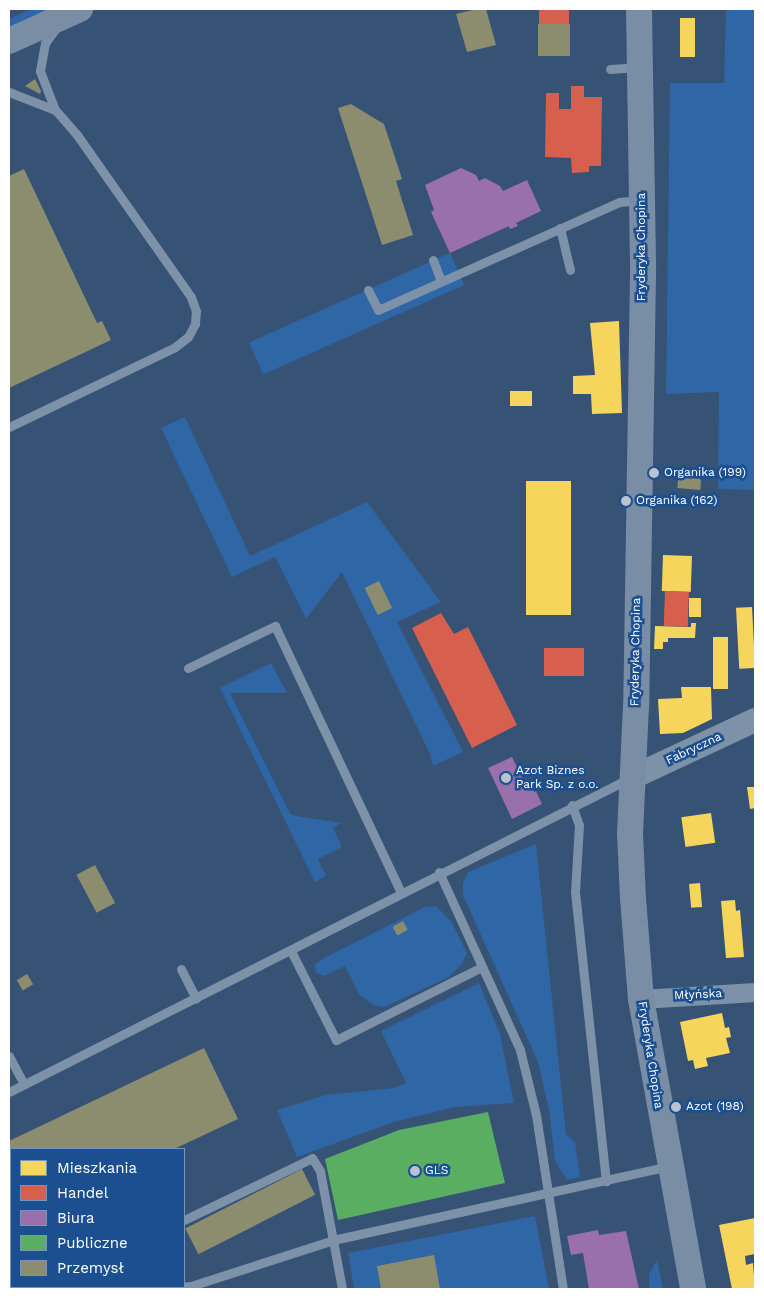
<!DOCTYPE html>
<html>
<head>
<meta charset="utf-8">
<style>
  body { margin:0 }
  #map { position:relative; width:764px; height:1298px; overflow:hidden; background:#365274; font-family:"Work Sans",sans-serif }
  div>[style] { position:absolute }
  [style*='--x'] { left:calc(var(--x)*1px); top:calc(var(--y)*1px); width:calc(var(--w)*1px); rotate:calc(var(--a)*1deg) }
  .green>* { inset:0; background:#2f66a5; transform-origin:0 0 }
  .homes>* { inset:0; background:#f6d55c; transform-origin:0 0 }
  .shops>* { inset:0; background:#d6604d; transform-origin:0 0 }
  .offices>* { inset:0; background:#9970ab }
  .public>* { inset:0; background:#5aae61 }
  .industry>* { inset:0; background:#8c8c6e; transform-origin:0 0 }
  .service>* { height:9px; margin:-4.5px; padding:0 4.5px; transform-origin:4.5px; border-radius:4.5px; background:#7d92a8 }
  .minor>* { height:19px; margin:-9.5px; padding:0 9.5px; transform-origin:9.5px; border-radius:9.5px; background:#7d92a8 }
  .tertiary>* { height:24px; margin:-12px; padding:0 12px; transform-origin:12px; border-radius:12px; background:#7d92a8 }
  .secondary>* { height:26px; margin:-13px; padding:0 13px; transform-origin:13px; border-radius:13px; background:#798da4 }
  .dots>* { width:14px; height:14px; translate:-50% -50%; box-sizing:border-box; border:2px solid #1b4f8f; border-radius:50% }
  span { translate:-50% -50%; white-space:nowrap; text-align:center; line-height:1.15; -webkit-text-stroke:5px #1b4f8f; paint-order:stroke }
  .street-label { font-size:12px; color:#fff }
  .poi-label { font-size:12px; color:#fff }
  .left { translate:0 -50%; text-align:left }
  .frame { position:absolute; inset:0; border:10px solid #fff; pointer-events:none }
  .legend { position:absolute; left:10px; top:1148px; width:175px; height:140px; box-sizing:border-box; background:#1b4f8f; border:1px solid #7695bc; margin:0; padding:6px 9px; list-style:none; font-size:15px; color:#fff }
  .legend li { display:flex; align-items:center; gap:10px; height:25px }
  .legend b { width:25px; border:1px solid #7695bc }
</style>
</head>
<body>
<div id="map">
  <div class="green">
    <i style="clip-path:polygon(31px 9px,54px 9px,9px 29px,9px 19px)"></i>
    <i style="clip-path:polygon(726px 9px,755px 9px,755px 490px,718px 489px,719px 392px,666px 394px,670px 83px,724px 83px)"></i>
    <i style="left:450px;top:253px;width:35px;height:220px;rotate:66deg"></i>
    <i style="clip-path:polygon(185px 417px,250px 556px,367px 502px,441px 602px,397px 622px,463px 752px,433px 766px,430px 754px,342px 572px,306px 619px,275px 557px,232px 577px,161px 428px)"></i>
    <i style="clip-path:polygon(271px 663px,287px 693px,230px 693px,291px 815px,341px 823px,333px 828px,342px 847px,318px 859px,326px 876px,315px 882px,220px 688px)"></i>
    <i style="clip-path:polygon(536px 844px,566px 1134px,575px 1142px,580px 1177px,567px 1180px,555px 1161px,549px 1110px,538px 1062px,463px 895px,463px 883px,468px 872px)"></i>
    <i style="clip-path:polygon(436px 906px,451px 921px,467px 953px,462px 964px,449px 977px,384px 1007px,373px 1005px,359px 994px,345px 966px,324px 976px,316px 972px,315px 964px,326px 957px,425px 907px)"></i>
    <i style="clip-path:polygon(479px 983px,500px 1034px,514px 1103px,455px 1107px,394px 1122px,297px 1157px,277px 1110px,326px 1095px,394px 1088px,406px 1083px,381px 1031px)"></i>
    <i style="clip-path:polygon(535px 1216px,549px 1289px,354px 1289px,348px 1253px)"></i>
    <i style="clip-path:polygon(657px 1260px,663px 1289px,649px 1289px,649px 1274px)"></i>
  </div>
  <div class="homes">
    <i style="left:680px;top:18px;width:15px;height:39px"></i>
    <i style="clip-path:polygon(619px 321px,622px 413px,592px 414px,591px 394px,573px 394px,573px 376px,595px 375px,590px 323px)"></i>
    <i style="left:532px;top:391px;width:15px;height:22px;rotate:90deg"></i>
    <i style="left:526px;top:481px;width:45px;height:134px"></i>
    <i style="left:663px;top:555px;width:29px;height:36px;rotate:2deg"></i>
    <i style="left:689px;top:598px;width:12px;height:19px"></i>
    <i style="left:752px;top:607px;width:61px;height:16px;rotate:87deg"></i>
    <i style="clip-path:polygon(691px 623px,696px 623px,695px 638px,668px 638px,668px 642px,663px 642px,663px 649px,654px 649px,655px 626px,691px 627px)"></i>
    <i style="left:713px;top:637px;width:15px;height:52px"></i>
    <i style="clip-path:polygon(681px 687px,711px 687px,712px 719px,683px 733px,660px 734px,658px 699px,682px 698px)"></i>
    <i style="clip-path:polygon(747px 787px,755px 787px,755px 808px,750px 809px)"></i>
    <i style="left:711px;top:813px;width:30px;height:30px;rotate:82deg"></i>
    <i style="left:700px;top:883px;width:24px;height:11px;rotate:85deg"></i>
    <i style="clip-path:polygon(735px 900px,736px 911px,740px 910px,744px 957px,726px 958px,721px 901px)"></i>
    <i style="clip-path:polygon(722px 1013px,725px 1028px,729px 1027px,731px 1037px,726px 1038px,730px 1053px,706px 1058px,708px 1066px,695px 1069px,693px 1060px,688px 1061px,680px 1022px)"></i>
    <i style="clip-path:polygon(755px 1218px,755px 1254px,745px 1256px,746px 1265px,753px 1263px,755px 1289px,732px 1289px,719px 1225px)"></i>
  </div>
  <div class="shops">
    <i style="left:539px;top:9px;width:30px;height:15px"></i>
    <i style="clip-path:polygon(571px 86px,584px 86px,584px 97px,602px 97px,601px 166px,589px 166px,589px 172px,572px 173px,571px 158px,545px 157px,546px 93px,559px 93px,559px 109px,571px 109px)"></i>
    <i style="left:665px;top:591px;width:24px;height:35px;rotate:2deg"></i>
    <i style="clip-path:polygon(441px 613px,454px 634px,468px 627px,517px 725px,472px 748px,412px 628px)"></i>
    <i style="left:584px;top:648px;width:28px;height:40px;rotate:90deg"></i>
  </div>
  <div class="offices">
    <i style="clip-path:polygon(461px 168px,476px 175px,479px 181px,485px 178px,500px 186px,503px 191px,527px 180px,541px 211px,516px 223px,518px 226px,510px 229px,509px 226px,450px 253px,431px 212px,434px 210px,425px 185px)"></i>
    <i style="clip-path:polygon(512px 757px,527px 787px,533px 785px,542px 804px,512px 819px,488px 768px)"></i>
    <i style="clip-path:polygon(598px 1230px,599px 1235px,626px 1231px,639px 1289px,589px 1289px,583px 1253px,571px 1255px,567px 1236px)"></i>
  </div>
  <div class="public">
    <i style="clip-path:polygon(488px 1112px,505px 1183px,338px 1220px,325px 1159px,399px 1130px)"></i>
  </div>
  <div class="industry">
    <i style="clip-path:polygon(477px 9px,486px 9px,496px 45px,467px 52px,456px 14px)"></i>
    <i style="left:538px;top:24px;width:32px;height:32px"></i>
    <i style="clip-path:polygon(35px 79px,41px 91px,40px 94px,25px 86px)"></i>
    <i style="clip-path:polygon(351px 104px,384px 124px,402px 179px,396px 181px,413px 235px,382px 245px,338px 108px)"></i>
    <i style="clip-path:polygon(24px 169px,97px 323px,102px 321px,111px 340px,9px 388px,9px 176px)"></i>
    <i style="left:679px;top:469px;width:23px;height:19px;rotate:5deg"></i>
    <i style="left:379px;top:581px;width:30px;height:16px;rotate:64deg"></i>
    <i style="left:95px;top:865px;width:43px;height:21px;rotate:62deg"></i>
    <i style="left:403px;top:921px;width:10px;height:12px;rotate:61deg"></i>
    <i style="left:27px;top:974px;width:12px;height:12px;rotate:59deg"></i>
    <i style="clip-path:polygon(204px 1048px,238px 1119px,174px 1149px,11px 1149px,11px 1207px,9px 1141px)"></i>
    <i style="left:302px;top:1169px;width:29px;height:131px;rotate:63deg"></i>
    <i style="clip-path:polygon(434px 1255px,440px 1289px,381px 1289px,377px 1266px)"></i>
  </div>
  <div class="service">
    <i style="--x:610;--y:69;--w:27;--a:-4"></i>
    <i style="--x:9;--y:92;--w:49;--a:21.4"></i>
    <i style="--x:560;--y:228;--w:43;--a:76.6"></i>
    <i style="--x:433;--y:260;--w:22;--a:69"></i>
    <i style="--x:368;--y:290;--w:22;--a:63"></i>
    <i style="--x:378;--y:310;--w:264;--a:-24.1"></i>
    <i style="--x:619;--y:202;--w:21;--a:-5"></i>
    <i style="--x:9;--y:427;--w:184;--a:-25.7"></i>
    <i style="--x:175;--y:347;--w:16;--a:-38"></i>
    <i style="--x:188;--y:337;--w:15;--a:-62"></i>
    <i style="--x:195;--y:324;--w:13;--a:-86"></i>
    <i style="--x:196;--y:311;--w:15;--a:-110"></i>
    <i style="--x:191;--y:297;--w:197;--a:-125.1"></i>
    <i style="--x:78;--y:136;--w:35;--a:-131"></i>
    <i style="--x:55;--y:110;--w:42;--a:-111"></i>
    <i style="--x:40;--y:71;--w:28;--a:-80"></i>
    <i style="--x:45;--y:43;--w:17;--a:-54"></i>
    <i style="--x:188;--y:668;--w:97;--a:-25.8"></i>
    <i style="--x:275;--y:626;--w:295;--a:64.7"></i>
    <i style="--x:572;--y:805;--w:21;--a:71"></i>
    <i style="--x:579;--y:825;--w:67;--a:93.4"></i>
    <i style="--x:575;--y:892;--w:291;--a:83.9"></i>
    <i style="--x:439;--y:872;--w:196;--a:65.5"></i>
    <i style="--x:520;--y:1050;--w:67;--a:76.2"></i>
    <i style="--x:536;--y:1115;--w:176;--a:81.2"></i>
    <i style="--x:291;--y:951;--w:100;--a:63.2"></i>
    <i style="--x:336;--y:1040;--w:163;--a:-26.6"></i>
    <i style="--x:181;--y:969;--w:33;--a:63"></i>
    <i style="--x:9;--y:1056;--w:32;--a:62"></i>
    <i style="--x:9;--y:1092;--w:694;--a:-26.82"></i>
    <i style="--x:184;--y:1220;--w:142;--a:-25.8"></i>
    <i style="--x:312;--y:1158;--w:15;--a:58"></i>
    <i style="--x:320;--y:1171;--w:120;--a:79.4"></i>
    <i style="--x:127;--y:1287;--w:9;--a:13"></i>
    <i style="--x:39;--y:1289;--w:5;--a:-22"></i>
    <i style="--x:156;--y:1289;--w:35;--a:-5"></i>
    <i style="--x:191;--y:1286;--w:149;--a:-17.9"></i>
    <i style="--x:333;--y:1240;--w:344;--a:-12.4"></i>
  </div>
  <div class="minor">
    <i style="--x:641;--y:999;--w:114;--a:-3.5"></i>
  </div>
  <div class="tertiary">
    <i style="--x:633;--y:777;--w:135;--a:-25"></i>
  </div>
  <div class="secondary">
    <i style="--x:639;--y:9;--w:265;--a:89.1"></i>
    <i style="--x:643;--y:274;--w:432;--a:90.9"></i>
    <i style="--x:636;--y:706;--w:127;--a:92.7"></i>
    <i style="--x:630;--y:833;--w:65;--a:87.4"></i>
    <i style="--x:633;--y:898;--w:101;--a:85.5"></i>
    <i style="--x:641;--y:999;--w:295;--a:79.8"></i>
    <i style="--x:9;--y:41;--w:78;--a:-24.3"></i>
  </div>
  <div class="dots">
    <i style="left:654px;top:473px;background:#b9c2ce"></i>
    <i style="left:626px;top:501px;background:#b9c2ce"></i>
    <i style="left:506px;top:778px;background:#b9c2ce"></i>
    <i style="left:676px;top:1107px;background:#b9c2ce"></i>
    <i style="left:415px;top:1171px;background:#b9c2ce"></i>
  </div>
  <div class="street-label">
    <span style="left:642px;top:247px;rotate:-90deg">Fryderyka Chopina</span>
    <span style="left:636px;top:652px;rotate:-89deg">Fryderyka Chopina</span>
    <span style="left:694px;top:749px;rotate:-25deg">Fabryczna</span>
    <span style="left:698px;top:995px;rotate:-3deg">Młyńska</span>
    <span style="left:650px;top:1055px;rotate:81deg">Fryderyka Chopina</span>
  </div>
  <div class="poi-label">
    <span class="left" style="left:664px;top:473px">Organika (199)</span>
    <span class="left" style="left:636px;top:501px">Organika (162)</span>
    <span class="left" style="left:516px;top:778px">Azot Biznes<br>Park Sp. z o.o.</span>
    <span class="left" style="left:686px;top:1107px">Azot (198)</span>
    <span class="left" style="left:425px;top:1171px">GLS</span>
  </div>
  <div class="frame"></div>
  <ul class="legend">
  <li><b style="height:14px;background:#f6d55c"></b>Mieszkania</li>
  <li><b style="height:14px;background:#d6604d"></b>Handel</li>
  <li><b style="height:14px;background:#9970ab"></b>Biura</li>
  <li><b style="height:14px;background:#5aae61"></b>Publiczne</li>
  <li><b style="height:14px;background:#8c8c6e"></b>Przemysł</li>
  </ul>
</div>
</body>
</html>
